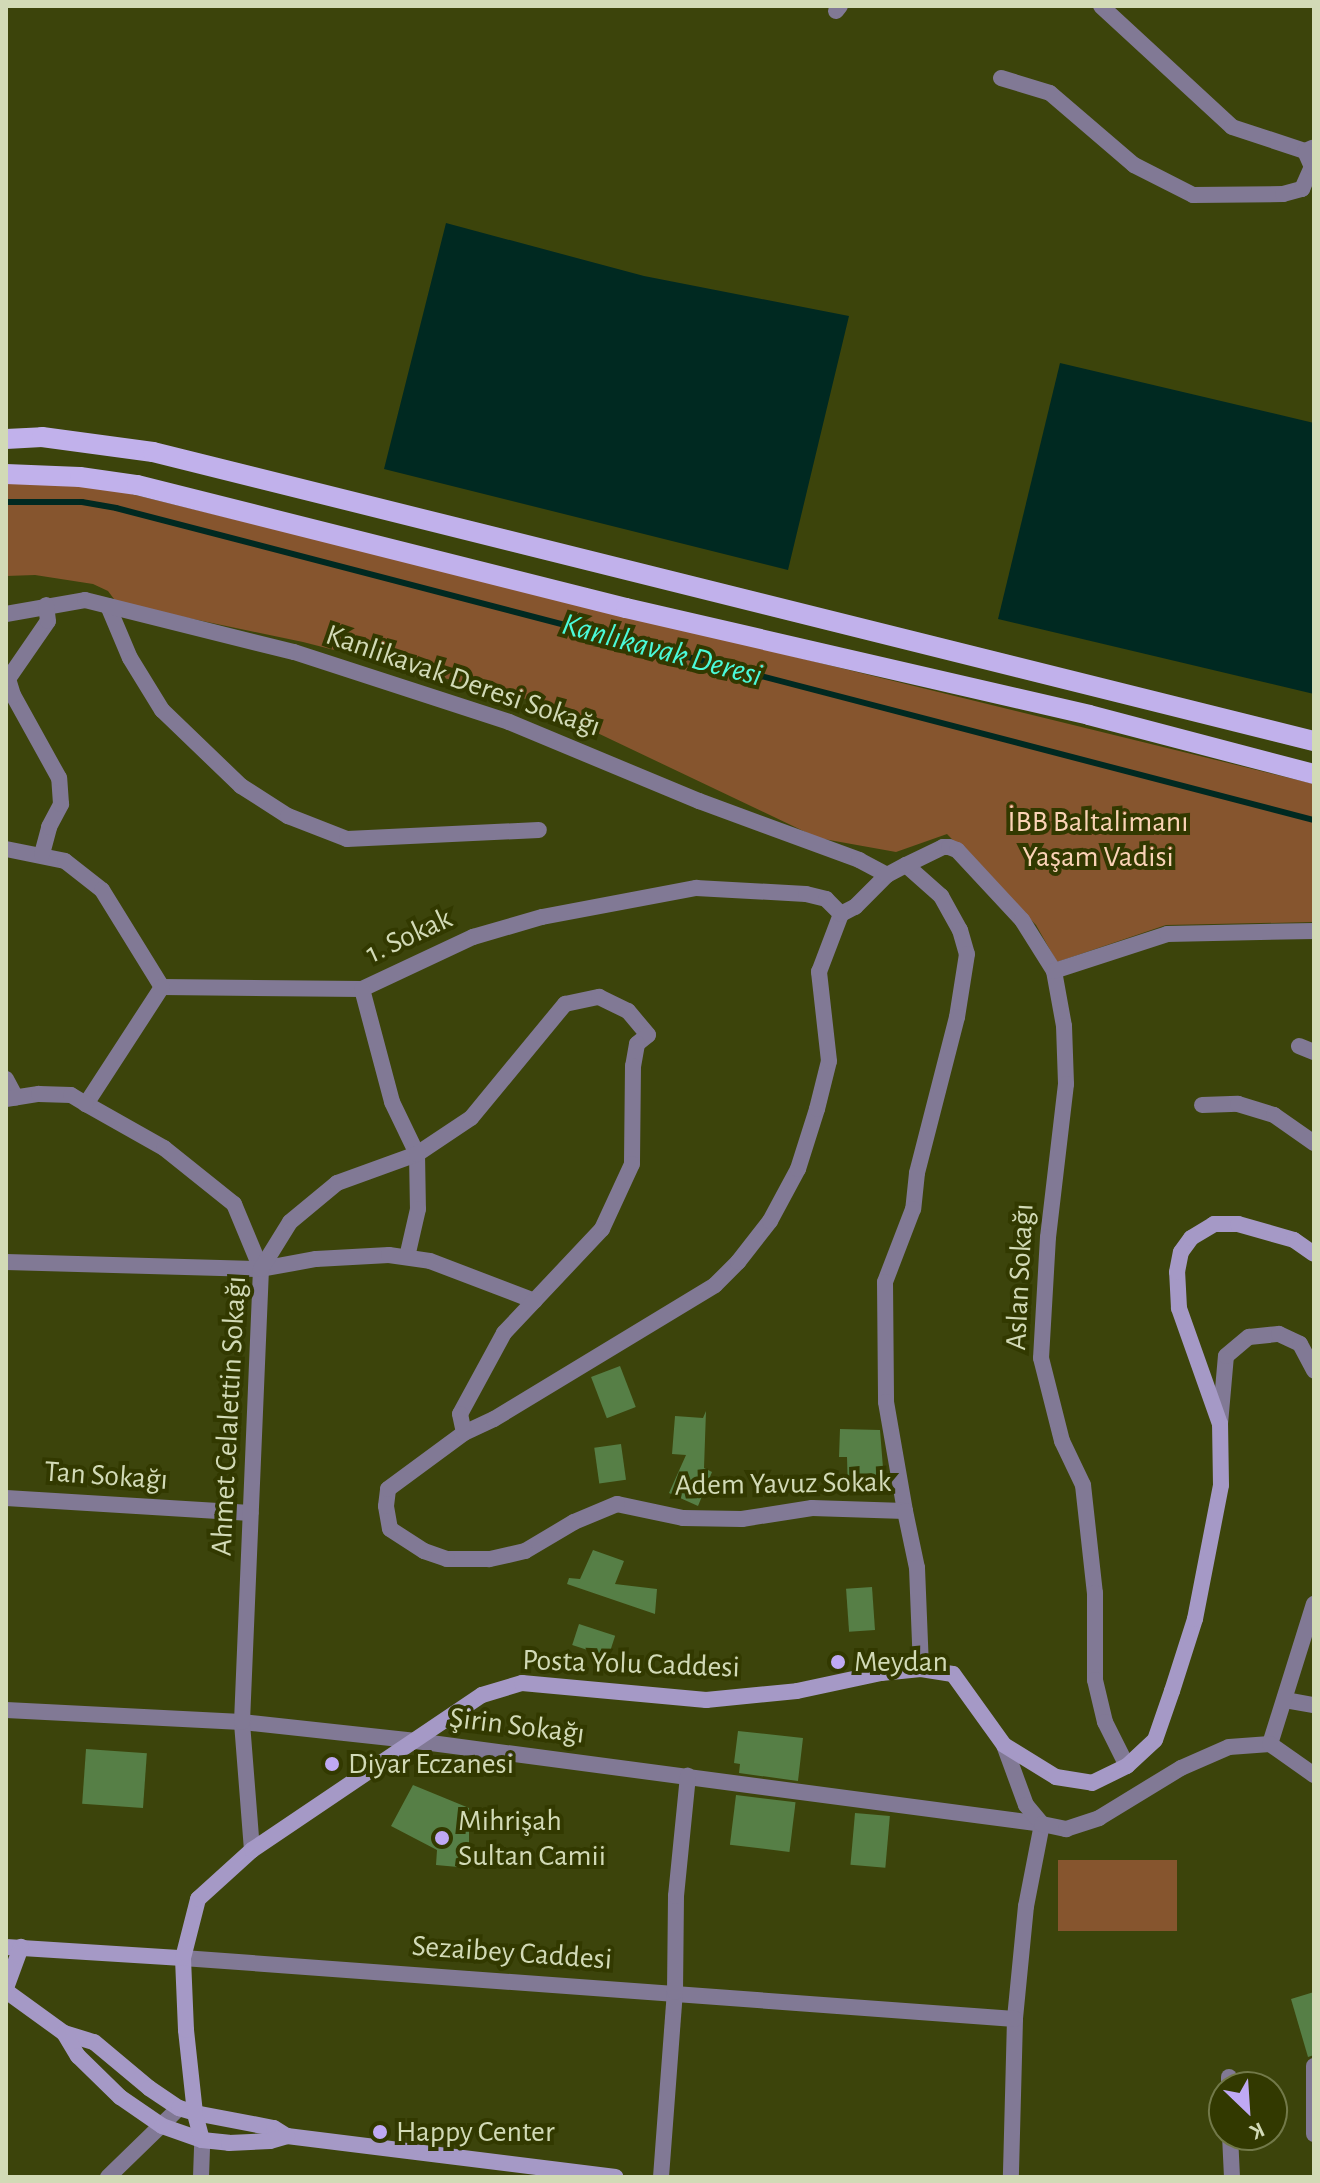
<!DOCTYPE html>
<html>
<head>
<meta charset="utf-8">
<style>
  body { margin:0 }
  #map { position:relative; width:1320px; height:2183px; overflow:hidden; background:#3c440b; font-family:"Alegreya Sans",sans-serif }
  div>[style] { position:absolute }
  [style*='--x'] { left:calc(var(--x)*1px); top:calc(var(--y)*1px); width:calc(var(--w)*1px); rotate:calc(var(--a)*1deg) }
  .green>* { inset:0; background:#86552e; transform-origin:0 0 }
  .water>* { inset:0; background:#002921 }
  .stream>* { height:6px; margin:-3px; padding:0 3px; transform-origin:3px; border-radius:3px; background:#002921 }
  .building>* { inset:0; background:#567f46; transform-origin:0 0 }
  .street>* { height:16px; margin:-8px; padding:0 8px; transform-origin:8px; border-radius:8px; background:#817995 }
  .secondary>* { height:16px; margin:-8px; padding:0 8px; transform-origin:8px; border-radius:8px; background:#a599c6 }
  .primary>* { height:20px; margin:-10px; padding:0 10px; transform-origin:10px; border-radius:10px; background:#c1b1eb }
  .dots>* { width:22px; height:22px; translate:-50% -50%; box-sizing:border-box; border:4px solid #323900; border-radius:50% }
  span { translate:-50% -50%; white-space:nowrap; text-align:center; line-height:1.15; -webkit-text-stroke:8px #323900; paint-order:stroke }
  .street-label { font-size:30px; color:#d2dab6 }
  .park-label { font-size:30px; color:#fbd3b6 }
  .poi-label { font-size:30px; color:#d2dab6 }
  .left { translate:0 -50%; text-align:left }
  .water-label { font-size:32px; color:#4afad9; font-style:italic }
  .frame { position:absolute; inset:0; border:8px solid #d2dab6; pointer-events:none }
  .north { position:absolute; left:1208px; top:2071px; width:80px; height:80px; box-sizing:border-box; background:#323900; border:2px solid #727949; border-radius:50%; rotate:155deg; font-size:22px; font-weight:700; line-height:32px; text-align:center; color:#d2dab6 }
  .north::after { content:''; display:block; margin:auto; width:28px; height:36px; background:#bfa9f4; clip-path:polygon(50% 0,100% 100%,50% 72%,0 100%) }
</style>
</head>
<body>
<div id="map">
  <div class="green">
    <i style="clip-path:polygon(6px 484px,72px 484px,115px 490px,1314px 784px,1314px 922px,1166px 925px,1057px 962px,1036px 925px,947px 834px,896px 852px,818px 838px,526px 699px,303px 642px,117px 603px,108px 591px,93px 584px,35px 575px,6px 576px)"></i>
    <i style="left:1058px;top:1860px;width:119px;height:71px"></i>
  </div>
  <div class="water">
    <i style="clip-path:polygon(446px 223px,644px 276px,849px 316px,788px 570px,384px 469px)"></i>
    <i style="clip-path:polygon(1060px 363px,1314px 423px,1314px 694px,998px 619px)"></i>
  </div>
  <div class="stream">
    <i style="--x:6;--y:502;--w:76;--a:0"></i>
    <i style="--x:82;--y:502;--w:35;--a:10"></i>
    <i style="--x:116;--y:508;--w:1238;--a:14.6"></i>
  </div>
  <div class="building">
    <i style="left:620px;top:1366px;width:44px;height:31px;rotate:69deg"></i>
    <i style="clip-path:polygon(706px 1411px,704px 1468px,712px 1472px,698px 1506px,669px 1493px,686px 1455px,672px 1454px,675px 1416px,703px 1418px)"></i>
    <i style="clip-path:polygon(840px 1429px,880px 1430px,885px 1493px,848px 1493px,847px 1457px,839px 1457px)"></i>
    <i style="left:621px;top:1444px;width:36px;height:27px;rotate:82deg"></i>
    <i style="clip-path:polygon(593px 1550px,624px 1561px,615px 1584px,657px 1589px,655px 1614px,567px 1584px,569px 1578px,580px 1579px)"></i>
    <i style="left:872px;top:1587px;width:43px;height:26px;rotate:86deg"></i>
    <i style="left:579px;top:1624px;width:38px;height:22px;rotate:18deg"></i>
    <i style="clip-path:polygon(738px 1731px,803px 1738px,798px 1781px,739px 1773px,740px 1764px,734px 1763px)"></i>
    <i style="left:86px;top:1749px;width:61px;height:55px;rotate:4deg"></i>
    <i style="clip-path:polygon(413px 1785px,469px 1808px,469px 1868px,436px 1865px,437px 1850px,391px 1826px)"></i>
    <i style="left:736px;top:1795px;width:60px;height:50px;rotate:7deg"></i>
    <i style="left:855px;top:1813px;width:35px;height:52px;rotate:5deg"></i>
    <i style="clip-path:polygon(1314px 1992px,1314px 2055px,1308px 2057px,1291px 1999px)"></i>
  </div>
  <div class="street">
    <i style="--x:1101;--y:6;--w:178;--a:42.7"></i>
    <i style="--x:1232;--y:127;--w:77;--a:18.2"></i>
    <i style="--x:1305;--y:151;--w:8;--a:-23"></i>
    <i style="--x:836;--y:11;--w:6;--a:-51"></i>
    <i style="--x:1001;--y:78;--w:51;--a:17"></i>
    <i style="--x:1050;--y:93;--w:111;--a:40.6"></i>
    <i style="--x:1134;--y:165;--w:66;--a:27"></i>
    <i style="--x:1193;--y:195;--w:90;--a:-0.6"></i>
    <i style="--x:1283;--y:194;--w:20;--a:-15"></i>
    <i style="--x:1302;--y:189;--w:24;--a:-66"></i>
    <i style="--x:1312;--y:167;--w:17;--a:-114"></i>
    <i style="--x:108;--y:606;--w:56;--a:67.1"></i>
    <i style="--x:130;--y:658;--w:61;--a:58.4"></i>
    <i style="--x:162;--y:710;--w:110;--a:43.9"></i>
    <i style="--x:241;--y:786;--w:56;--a:32.6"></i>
    <i style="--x:288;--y:816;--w:63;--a:21.3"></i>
    <i style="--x:347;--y:839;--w:192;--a:-2.7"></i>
    <i style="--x:6;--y:614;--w:80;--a:-10"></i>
    <i style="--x:85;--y:600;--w:215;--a:14"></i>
    <i style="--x:294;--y:652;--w:226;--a:18"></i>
    <i style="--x:509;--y:722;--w:206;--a:22.6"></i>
    <i style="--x:699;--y:801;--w:171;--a:20.2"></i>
    <i style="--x:859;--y:860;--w:32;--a:28"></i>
    <i style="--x:6;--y:849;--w:60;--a:11.5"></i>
    <i style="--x:65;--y:861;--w:47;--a:38.1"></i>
    <i style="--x:102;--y:890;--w:114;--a:58.3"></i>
    <i style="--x:42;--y:854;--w:28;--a:-75"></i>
    <i style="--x:49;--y:827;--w:26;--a:-62"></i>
    <i style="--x:61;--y:804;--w:26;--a:-94"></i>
    <i style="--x:59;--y:778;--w:95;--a:-119"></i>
    <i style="--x:13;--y:695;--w:17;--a:-107"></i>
    <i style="--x:8;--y:679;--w:70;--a:-55.4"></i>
    <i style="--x:48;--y:621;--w:16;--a:-97"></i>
    <i style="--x:906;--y:865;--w:47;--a:41.5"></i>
    <i style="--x:941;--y:896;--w:39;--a:61"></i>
    <i style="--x:960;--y:930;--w:25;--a:74"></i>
    <i style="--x:967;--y:954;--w:64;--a:99"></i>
    <i style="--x:957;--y:1017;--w:161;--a:104.4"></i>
    <i style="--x:917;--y:1173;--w:36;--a:96"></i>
    <i style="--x:913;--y:1209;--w:78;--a:111"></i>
    <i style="--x:885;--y:1282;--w:120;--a:89.5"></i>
    <i style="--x:886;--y:1402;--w:111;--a:80.1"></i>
    <i style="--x:905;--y:1511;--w:93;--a:-178.2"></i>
    <i style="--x:812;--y:1508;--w:71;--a:171.1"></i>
    <i style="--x:742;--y:1519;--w:59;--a:-179"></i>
    <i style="--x:683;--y:1518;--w:67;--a:-168"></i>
    <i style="--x:617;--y:1504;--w:47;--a:157.3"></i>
    <i style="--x:574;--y:1522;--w:57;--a:149.4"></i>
    <i style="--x:525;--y:1551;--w:37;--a:167"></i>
    <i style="--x:489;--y:1559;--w:42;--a:180"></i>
    <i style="--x:447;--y:1559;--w:24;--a:-161"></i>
    <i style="--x:424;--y:1551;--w:40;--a:-147.1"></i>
    <i style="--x:390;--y:1529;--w:23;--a:-100"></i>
    <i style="--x:386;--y:1506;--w:17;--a:-83"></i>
    <i style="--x:388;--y:1489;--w:94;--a:-36.4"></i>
    <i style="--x:464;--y:1433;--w:33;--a:-25"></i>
    <i style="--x:494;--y:1419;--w:258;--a:-31.2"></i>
    <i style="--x:715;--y:1285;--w:33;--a:-45"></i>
    <i style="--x:738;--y:1262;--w:52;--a:-52"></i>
    <i style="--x:770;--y:1221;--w:59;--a:-61.7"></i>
    <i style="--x:798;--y:1169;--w:63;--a:-72.4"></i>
    <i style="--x:817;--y:1109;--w:49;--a:-76"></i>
    <i style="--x:829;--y:1061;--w:90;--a:-96.4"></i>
    <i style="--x:819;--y:972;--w:62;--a:-69.2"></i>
    <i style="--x:841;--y:914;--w:16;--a:-27"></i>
    <i style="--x:855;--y:907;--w:45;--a:-45"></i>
    <i style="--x:887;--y:875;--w:21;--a:-28"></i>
    <i style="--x:906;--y:865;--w:41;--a:-25.9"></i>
    <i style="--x:943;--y:847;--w:6;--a:0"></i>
    <i style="--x:949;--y:847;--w:9;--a:21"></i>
    <i style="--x:957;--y:850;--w:96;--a:47.1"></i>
    <i style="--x:1022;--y:920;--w:60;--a:57.9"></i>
    <i style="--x:1054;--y:971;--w:56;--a:79.7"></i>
    <i style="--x:1064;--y:1026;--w:58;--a:88"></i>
    <i style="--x:1066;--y:1084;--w:154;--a:96.7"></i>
    <i style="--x:1048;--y:1237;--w:121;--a:93.3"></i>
    <i style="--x:1041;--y:1358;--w:86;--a:75.8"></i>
    <i style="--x:1062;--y:1441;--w:49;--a:64.5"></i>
    <i style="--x:1083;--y:1485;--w:109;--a:83.7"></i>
    <i style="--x:1095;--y:1593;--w:87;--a:90"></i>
    <i style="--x:1095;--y:1680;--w:43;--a:76.6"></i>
    <i style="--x:1105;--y:1722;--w:49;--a:63.4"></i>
    <i style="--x:1054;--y:971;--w:119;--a:-18.1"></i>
    <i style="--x:1167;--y:934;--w:147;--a:-1.2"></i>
    <i style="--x:162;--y:987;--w:200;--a:0.6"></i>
    <i style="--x:362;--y:989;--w:123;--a:-25.1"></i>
    <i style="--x:473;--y:937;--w:72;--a:-16.2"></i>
    <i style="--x:542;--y:917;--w:157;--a:-10.7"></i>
    <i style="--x:696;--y:888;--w:110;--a:3.1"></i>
    <i style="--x:806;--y:894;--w:21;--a:14"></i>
    <i style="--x:826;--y:899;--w:21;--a:45"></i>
    <i style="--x:162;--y:987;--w:140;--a:123"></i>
    <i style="--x:86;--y:1104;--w:90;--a:29.4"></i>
    <i style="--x:164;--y:1148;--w:90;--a:38.7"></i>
    <i style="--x:234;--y:1204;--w:70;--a:67.4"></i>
    <i style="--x:362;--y:989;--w:117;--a:75.1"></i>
    <i style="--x:392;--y:1102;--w:58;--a:64.3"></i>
    <i style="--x:417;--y:1154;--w:55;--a:89"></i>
    <i style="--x:418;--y:1209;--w:49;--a:102.9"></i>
    <i style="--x:1299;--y:1046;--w:16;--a:22"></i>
    <i style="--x:6;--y:1079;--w:21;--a:62"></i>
    <i style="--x:6;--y:1099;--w:33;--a:-9"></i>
    <i style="--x:39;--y:1094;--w:32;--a:2"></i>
    <i style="--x:71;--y:1095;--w:17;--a:31"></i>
    <i style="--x:1202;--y:1105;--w:36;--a:-2"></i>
    <i style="--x:1238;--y:1104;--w:38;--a:17"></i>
    <i style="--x:1274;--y:1115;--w:49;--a:35"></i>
    <i style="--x:6;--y:1262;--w:255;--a:1.6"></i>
    <i style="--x:261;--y:1269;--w:56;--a:-10.3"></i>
    <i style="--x:316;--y:1259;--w:73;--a:-3.1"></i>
    <i style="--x:389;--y:1255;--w:41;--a:8.3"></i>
    <i style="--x:430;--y:1261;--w:112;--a:20.9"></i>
    <i style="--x:1220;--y:1424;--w:68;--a:-85"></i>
    <i style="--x:1226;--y:1356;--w:30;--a:-40"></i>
    <i style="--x:1249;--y:1337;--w:30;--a:-6"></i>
    <i style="--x:1279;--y:1334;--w:23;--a:25"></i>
    <i style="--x:1300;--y:1344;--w:30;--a:62"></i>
    <i style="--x:6;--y:1498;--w:245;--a:3.5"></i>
    <i style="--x:905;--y:1511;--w:58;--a:78.1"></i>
    <i style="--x:917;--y:1568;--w:101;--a:87.7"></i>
    <i style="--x:1285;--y:1700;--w:29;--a:10"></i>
    <i style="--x:6;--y:1710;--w:236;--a:2.9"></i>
    <i style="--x:242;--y:1722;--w:175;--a:6.2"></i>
    <i style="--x:416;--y:1741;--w:631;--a:7.55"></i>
    <i style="--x:1042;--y:1824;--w:84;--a:101"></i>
    <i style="--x:1026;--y:1906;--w:114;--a:95.6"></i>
    <i style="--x:1015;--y:2019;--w:158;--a:91.5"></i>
    <i style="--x:1270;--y:1744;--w:147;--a:-72.6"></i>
    <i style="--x:1004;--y:1745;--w:64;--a:69.9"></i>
    <i style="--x:1026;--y:1805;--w:25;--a:50"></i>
    <i style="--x:1042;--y:1824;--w:25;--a:12"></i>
    <i style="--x:1066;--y:1829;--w:35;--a:-18"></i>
    <i style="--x:1099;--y:1818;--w:96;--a:-31.4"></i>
    <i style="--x:1181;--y:1768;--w:52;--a:-23.6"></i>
    <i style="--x:1229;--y:1747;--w:41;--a:-4.2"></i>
    <i style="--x:1270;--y:1744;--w:54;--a:35.2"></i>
    <i style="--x:252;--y:1850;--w:128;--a:-94.5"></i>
    <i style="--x:242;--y:1722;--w:453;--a:-87.6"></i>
    <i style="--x:261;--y:1269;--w:55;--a:-58.3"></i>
    <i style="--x:290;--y:1222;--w:61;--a:-39.7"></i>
    <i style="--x:337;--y:1183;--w:85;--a:-19.9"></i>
    <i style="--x:417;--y:1154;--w:65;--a:-33.7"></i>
    <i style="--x:471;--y:1118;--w:148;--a:-50.5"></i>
    <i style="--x:565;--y:1004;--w:35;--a:-12"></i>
    <i style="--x:599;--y:997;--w:32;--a:26"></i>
    <i style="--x:628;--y:1011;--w:31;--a:50"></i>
    <i style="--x:648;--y:1035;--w:14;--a:141"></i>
    <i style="--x:637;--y:1044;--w:22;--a:100"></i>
    <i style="--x:633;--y:1066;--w:98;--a:90.6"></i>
    <i style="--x:632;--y:1164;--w:72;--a:114.8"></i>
    <i style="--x:602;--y:1229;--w:143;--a:133.3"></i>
    <i style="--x:504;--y:1333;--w:92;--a:118.5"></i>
    <i style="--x:460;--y:1414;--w:19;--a:78"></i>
    <i style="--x:183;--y:1958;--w:834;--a:4.19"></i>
    <i style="--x:1314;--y:2066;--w:68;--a:90"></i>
    <i style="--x:1229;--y:2077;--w:10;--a:90"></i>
    <i style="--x:1230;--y:2135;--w:42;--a:87.3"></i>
    <i style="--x:108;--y:2177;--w:99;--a:-44.2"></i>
    <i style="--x:201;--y:2177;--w:37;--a:-88"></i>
    <i style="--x:661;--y:2177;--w:186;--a:-85.7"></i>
    <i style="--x:675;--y:1992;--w:96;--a:-89.4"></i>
    <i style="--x:676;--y:1896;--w:121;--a:-84.3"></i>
  </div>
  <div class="secondary">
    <i style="--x:6;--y:1947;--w:177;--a:3.6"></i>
    <i style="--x:6;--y:1988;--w:44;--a:-69.9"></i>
    <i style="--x:6;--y:1991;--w:72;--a:35.9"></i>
    <i style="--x:64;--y:2033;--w:31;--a:17"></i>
    <i style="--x:94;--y:2042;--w:72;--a:39.9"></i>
    <i style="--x:149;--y:2088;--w:36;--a:34"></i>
    <i style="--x:179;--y:2108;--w:17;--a:17"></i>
    <i style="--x:195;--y:2113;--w:80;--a:10.8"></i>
    <i style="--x:274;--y:2128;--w:15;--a:32"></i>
    <i style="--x:287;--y:2136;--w:331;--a:7.1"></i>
    <i style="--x:64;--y:2033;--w:27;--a:59"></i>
    <i style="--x:78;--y:2056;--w:59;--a:44.3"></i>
    <i style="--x:120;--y:2097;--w:51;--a:34.6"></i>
    <i style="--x:162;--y:2126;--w:42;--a:19.3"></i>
    <i style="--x:202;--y:2140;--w:27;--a:6"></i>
    <i style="--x:229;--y:2143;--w:41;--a:-2.8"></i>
    <i style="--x:270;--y:2141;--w:18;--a:-16"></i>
    <i style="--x:202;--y:2140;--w:28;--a:-105"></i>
    <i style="--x:195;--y:2113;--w:83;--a:-96.2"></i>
    <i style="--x:186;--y:2030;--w:72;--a:-92.4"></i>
    <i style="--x:183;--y:1958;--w:61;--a:-75.7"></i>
    <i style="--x:198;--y:1899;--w:73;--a:-42.2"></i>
    <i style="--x:252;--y:1850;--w:277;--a:-34"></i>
    <i style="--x:482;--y:1695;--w:42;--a:-16.7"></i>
    <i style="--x:522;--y:1683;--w:185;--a:5.3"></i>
    <i style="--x:706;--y:1700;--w:91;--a:-5.6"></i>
    <i style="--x:797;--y:1691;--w:86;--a:-12.1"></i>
    <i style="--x:881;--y:1673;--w:40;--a:-5.7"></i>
    <i style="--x:921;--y:1669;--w:32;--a:9"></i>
    <i style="--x:953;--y:1674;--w:87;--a:54.3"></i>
    <i style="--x:1004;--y:1745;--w:61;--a:31.6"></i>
    <i style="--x:1056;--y:1777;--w:36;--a:9"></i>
    <i style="--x:1092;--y:1783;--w:39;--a:-26"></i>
    <i style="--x:1127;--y:1766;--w:38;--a:-43"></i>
    <i style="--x:1155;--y:1740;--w:52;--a:-70.9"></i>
    <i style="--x:1172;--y:1691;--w:76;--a:-72.3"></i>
    <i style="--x:1195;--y:1619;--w:136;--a:-79"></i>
    <i style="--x:1221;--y:1485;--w:61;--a:-90.9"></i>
    <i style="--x:1220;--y:1424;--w:123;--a:-109.5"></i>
    <i style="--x:1179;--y:1308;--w:36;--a:-93"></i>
    <i style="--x:1177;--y:1272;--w:20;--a:-79"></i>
    <i style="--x:1181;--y:1252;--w:17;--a:-54"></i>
    <i style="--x:1191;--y:1238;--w:27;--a:-31"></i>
    <i style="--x:1214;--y:1224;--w:24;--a:0"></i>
    <i style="--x:1238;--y:1224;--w:58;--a:15.9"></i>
    <i style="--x:1294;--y:1240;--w:24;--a:35"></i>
  </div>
  <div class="primary">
    <i style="--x:6;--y:439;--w:36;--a:-3"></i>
    <i style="--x:42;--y:437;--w:112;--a:7.7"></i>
    <i style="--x:153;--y:452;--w:1196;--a:13.98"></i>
    <i style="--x:6;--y:474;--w:74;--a:2.3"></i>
    <i style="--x:80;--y:477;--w:58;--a:8"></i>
    <i style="--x:137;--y:485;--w:504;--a:14.12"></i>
    <i style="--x:626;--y:608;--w:475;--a:13"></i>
    <i style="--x:1089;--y:715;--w:233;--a:14.7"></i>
  </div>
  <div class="dots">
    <i style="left:838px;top:1662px;background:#bfa9f4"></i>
    <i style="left:332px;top:1764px;background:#bfa9f4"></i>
    <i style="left:442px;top:1838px;background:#bfa9f4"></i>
    <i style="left:380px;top:2132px;background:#bfa9f4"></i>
  </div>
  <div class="street-label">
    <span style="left:463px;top:681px;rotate:19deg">Kanlikavak Deresi Sokağı</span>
    <span style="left:409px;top:936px;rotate:-25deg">1. Sokak</span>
    <span style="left:1020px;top:1277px;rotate:-87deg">Aslan Sokağı</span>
    <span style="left:229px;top:1416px;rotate:-87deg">Ahmet Celalettin Sokağı</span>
    <span style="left:106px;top:1476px;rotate:4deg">Tan Sokağı</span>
    <span style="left:783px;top:1484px;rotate:-1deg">Adem Yavuz Sokak</span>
    <span style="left:631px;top:1664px;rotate:2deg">Posta Yolu Caddesi</span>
    <span style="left:517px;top:1726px;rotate:7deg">Şirin Sokağı</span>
    <span style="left:512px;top:1953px;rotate:4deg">Sezaibey Caddesi</span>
  </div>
  <div class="park-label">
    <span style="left:1098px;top:839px">İBB Baltalimanı<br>Yaşam Vadisi</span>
  </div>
  <div class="poi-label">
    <span class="left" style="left:854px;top:1662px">Meydan</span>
    <span class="left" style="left:348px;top:1764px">Diyar Eczanesi</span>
    <span class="left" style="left:458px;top:1838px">Mihrişah<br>Sultan Camii</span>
    <span class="left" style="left:396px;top:2132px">Happy Center</span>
  </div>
  <div class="water-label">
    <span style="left:662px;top:650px;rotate:15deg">Kanlıkavak Deresi</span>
  </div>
  <div class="frame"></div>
  <div class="north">K</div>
</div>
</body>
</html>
